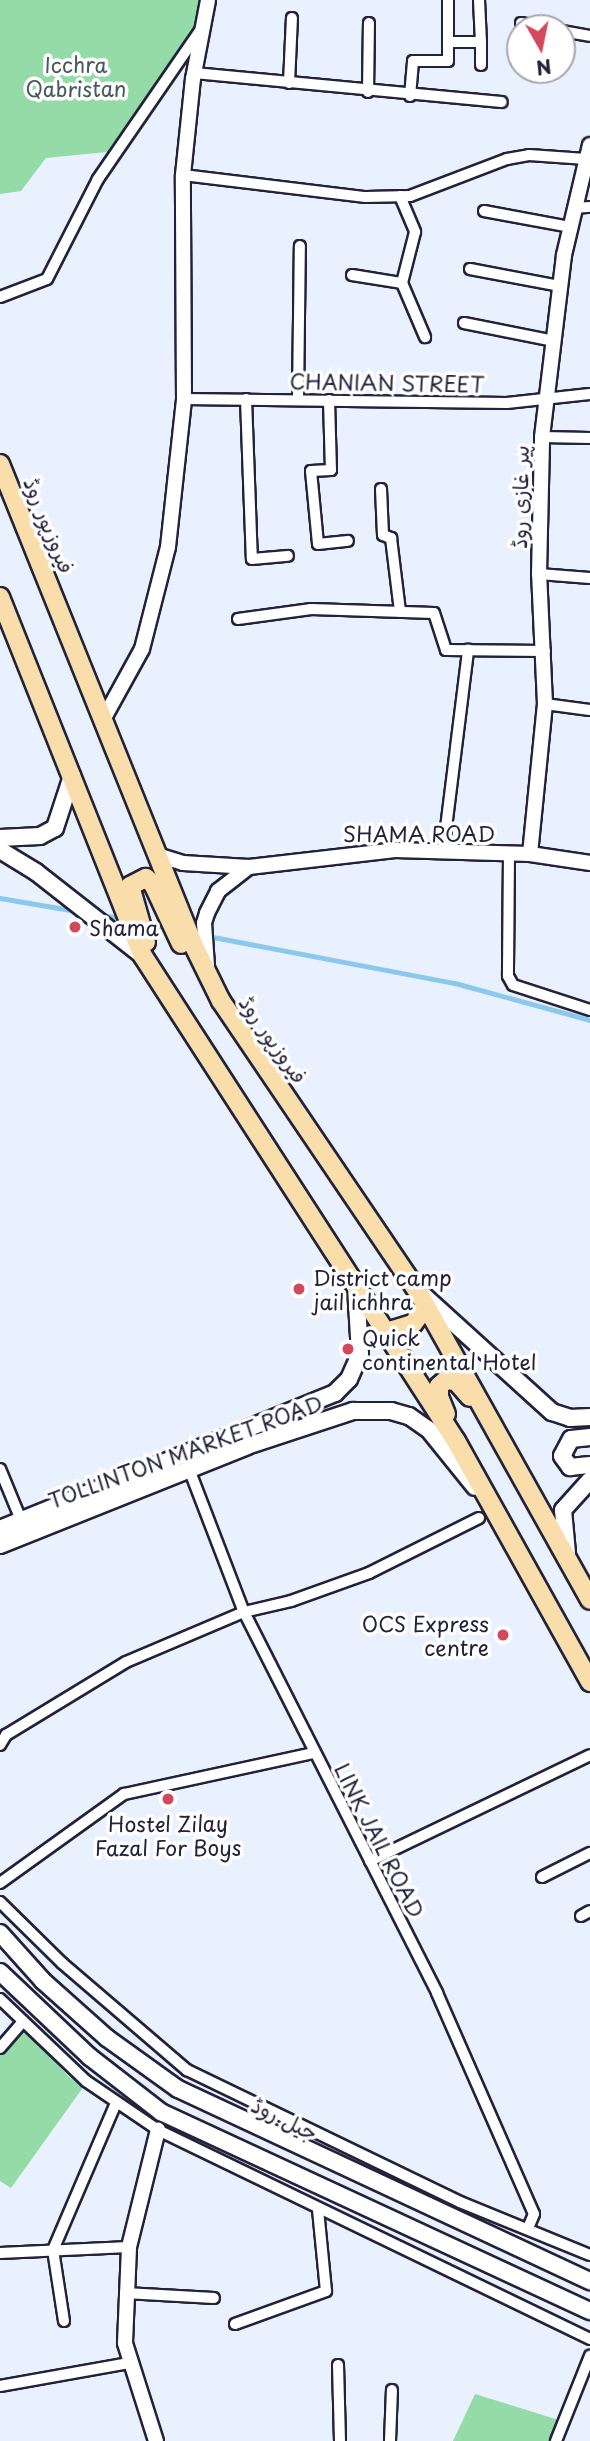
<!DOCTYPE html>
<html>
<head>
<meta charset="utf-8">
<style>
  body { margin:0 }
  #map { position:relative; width:590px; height:2441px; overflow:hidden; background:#e9f1fe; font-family:"Playpen Sans","Playpen Sans Arabic",sans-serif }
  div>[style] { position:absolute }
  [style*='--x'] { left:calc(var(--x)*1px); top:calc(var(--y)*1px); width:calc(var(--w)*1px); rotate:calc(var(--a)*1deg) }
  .green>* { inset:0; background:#95dba8 }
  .stream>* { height:4.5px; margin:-2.25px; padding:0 2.25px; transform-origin:2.25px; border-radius:2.25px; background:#8cc8ec }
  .roads { filter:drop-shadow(2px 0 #22223b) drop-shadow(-2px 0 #22223b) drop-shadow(0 2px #22223b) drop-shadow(0 -2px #22223b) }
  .minor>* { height:10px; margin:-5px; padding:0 5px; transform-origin:5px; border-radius:5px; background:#fff }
  .tertiary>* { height:14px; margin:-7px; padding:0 7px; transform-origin:7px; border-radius:7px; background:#fff }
  .secondary>* { height:16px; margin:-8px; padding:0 8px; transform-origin:8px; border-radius:8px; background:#fff }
  .primary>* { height:18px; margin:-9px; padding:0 9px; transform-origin:9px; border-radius:9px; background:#f9deab }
  .dots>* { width:19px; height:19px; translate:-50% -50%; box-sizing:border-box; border:4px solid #fff; border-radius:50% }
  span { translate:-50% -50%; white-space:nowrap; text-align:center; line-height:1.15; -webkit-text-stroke:7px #fff; paint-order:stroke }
  .park-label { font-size:21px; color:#445a5c }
  .street-label { font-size:21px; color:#22223b }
  .poi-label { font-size:21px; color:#22223b }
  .left { translate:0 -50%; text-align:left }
  .right { translate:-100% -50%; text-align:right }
  .north { position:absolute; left:506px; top:14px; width:70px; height:70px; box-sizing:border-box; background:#fff; border:2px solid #a7a7b1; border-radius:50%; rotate:171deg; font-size:19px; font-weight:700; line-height:28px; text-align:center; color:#22223b }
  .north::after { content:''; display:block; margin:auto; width:24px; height:32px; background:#d1495b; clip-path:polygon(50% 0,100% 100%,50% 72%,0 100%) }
</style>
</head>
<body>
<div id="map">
  <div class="green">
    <i style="clip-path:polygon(0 0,208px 0,201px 29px,117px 151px,46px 158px,21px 191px,0 194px)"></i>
    <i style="clip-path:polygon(22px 2025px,69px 2077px,84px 2086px,11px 2188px,0 2181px,0 2050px)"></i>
    <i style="clip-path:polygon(475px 2394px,562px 2421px,556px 2441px,453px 2441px)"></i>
  </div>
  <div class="stream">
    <i style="--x:0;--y:898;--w:77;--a:9.7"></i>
    <i style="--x:102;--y:915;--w:22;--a:10"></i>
    <i style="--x:147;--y:923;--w:23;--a:13"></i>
    <i style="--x:208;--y:936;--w:251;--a:10.8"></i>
    <i style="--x:455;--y:983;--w:140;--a:15.3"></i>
  </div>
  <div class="roads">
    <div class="minor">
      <i style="--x:479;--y:0;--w:42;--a:87.3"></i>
      <i style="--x:521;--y:23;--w:26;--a:11"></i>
      <i style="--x:562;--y:31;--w:28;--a:10"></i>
      <i style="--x:449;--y:42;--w:32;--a:0"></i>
      <i style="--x:481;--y:42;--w:23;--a:90"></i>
      <i style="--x:194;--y:73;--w:309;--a:5.4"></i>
      <i style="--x:289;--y:83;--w:65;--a:-87.4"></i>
      <i style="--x:368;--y:92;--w:69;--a:-89.2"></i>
      <i style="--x:410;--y:96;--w:35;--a:-85"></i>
      <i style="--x:413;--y:61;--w:35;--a:0"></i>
      <i style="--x:448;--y:61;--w:61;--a:-90"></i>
      <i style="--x:183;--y:175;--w:184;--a:6.9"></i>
      <i style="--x:366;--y:197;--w:44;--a:-1.3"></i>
      <i style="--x:410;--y:196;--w:104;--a:-20.9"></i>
      <i style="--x:507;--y:159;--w:22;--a:-10"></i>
      <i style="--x:529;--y:155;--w:57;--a:4"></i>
      <i style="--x:400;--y:196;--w:39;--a:67"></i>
      <i style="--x:415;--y:232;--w:53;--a:104.3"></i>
      <i style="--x:402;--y:283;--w:59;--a:66.9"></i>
      <i style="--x:574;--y:208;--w:16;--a:-4"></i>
      <i style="--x:484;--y:211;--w:87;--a:10.5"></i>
      <i style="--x:470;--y:269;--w:92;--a:10.7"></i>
      <i style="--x:352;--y:275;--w:51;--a:9.1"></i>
      <i style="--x:0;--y:297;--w:50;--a:-21"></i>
      <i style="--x:47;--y:279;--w:112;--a:-63"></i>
      <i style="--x:98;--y:179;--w:182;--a:-55.5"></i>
      <i style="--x:464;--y:323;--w:92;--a:11.3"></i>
      <i style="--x:184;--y:399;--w:323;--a:0.7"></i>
      <i style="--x:507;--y:403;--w:83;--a:-6.2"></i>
      <i style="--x:246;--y:399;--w:160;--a:87.9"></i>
      <i style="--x:252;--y:559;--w:36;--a:-5"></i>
      <i style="--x:298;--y:399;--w:153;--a:-89.3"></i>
      <i style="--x:329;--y:400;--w:70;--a:88.4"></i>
      <i style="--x:331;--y:470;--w:20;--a:177"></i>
      <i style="--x:311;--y:471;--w:73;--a:84.5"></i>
      <i style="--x:318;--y:544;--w:30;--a:-6"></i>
      <i style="--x:542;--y:437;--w:48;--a:1.2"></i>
      <i style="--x:381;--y:489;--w:46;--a:87.5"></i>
      <i style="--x:383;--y:535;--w:9;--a:21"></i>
      <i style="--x:391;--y:538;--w:74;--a:83"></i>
      <i style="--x:539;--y:574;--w:51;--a:4.5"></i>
      <i style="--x:238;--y:619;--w:74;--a:-7.8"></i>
      <i style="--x:311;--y:609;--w:123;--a:1.9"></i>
      <i style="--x:434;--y:613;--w:39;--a:72"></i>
      <i style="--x:446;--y:650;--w:99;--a:0.6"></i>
      <i style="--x:545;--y:704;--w:45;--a:7.6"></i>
      <i style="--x:443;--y:852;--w:204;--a:-82.9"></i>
      <i style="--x:509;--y:854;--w:122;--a:90.5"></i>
      <i style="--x:508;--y:976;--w:10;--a:61"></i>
      <i style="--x:513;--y:985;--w:81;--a:18"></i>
      <i style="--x:0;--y:1469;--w:55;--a:67.6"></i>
      <i style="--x:189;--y:1469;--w:153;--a:69"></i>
      <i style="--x:244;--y:1612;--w:427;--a:63.1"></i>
      <i style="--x:437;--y:1993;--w:241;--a:66.3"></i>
      <i style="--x:534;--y:2214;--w:15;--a:113"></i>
      <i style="--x:0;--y:1745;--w:12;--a:-59"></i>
      <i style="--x:6;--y:1735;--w:140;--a:-31.3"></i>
      <i style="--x:126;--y:1662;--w:128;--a:-23"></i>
      <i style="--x:244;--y:1612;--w:48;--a:-13.2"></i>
      <i style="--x:291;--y:1601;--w:83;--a:-19.7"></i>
      <i style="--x:369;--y:1573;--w:123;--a:-26.6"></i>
      <i style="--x:370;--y:1861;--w:244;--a:-25.7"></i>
      <i style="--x:542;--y:1877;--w:54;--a:-26.6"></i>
      <i style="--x:0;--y:1883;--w:153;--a:-35.7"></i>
      <i style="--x:124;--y:1794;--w:194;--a:-12.2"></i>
      <i style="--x:0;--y:1902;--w:87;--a:44.5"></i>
      <i style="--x:62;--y:1963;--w:165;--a:40.6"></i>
      <i style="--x:187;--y:2070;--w:303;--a:25.8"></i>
      <i style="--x:460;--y:2202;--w:140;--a:22.2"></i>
      <i style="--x:581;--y:1916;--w:10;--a:-29"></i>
      <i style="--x:0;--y:1999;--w:119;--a:43.6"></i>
      <i style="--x:86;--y:2081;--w:87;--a:34.2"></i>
      <i style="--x:158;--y:2130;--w:480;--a:25.8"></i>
      <i style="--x:0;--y:2048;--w:35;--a:-49"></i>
      <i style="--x:0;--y:2253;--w:129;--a:-2.7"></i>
      <i style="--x:125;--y:2293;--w:89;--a:3.2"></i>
      <i style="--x:64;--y:2321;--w:72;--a:-98.8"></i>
      <i style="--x:53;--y:2250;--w:158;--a:-66.8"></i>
      <i style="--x:235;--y:2324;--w:97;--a:-19.9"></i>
      <i style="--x:326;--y:2291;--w:82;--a:-95.6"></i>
      <i style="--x:338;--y:2365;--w:76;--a:88.5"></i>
      <i style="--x:0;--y:2386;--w:131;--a:-10.1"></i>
      <i style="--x:390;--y:2441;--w:51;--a:-87.8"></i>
      <i style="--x:556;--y:2441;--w:92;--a:-68.2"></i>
    </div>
    <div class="tertiary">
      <i style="--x:104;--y:718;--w:79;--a:-61.2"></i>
      <i style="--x:142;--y:649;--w:105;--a:-75.7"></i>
      <i style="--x:168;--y:547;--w:149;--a:-83.8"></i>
      <i style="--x:184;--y:399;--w:224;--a:-90.3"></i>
      <i style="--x:183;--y:175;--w:97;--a:-84.1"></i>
      <i style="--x:193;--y:79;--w:80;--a:-79.2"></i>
      <i style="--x:530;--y:854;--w:151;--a:-84.3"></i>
      <i style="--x:545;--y:704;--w:130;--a:-92.6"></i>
      <i style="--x:539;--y:574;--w:137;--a:-88.7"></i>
      <i style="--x:542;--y:437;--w:183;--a:-83.1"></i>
      <i style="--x:564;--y:255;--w:113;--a:-76.7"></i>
      <i style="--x:157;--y:855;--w:27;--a:17"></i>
      <i style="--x:183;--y:863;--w:66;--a:3.5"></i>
      <i style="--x:249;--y:867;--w:147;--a:-6.6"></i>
      <i style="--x:395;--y:850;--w:135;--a:1.7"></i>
      <i style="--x:530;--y:854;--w:61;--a:8.5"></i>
      <i style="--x:207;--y:966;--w:43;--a:-94"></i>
      <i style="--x:204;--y:923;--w:10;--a:-73"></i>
      <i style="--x:207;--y:913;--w:25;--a:-63"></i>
      <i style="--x:218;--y:891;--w:39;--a:-38"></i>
      <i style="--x:156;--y:2441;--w:103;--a:-107.6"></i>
      <i style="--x:125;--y:2343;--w:96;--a:-87.6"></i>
      <i style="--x:129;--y:2247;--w:121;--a:-76.1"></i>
    </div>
    <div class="secondary">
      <i style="--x:0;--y:838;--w:40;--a:-2.9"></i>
      <i style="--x:40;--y:836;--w:17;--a:-28"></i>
      <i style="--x:55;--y:828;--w:55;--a:-71.9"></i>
      <i style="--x:0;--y:850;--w:42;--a:31.4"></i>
      <i style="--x:36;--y:872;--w:136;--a:38.1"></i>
      <i style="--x:424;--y:1296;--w:173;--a:42.2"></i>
      <i style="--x:552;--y:1412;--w:19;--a:18"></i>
      <i style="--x:570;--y:1418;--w:20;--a:-3"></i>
      <i style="--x:590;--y:1437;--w:19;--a:174"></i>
      <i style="--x:571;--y:1439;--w:19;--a:118"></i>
      <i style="--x:562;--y:1456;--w:14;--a:54"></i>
      <i style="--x:570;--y:1467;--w:20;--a:-6"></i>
      <i style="--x:0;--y:1529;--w:362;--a:-22.1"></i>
      <i style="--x:335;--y:1393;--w:20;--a:-45"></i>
      <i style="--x:349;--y:1379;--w:27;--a:-66"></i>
      <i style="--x:360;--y:1354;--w:67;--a:-93.4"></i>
      <i style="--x:0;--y:1545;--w:266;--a:-21.8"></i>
      <i style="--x:247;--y:1446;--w:112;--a:-18.3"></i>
      <i style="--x:353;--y:1411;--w:38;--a:0"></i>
      <i style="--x:391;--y:1411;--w:19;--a:16"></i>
      <i style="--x:409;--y:1416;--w:24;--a:35"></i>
      <i style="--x:429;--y:1430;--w:73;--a:51.1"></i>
      <i style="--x:567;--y:1553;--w:43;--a:-95.3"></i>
      <i style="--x:563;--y:1510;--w:40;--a:-48"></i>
      <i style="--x:0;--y:1933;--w:64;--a:48.1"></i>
      <i style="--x:43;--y:1981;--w:86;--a:41.7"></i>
      <i style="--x:107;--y:2038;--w:87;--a:35.7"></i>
      <i style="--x:178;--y:2089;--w:455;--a:25"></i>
      <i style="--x:0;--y:1972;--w:124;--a:43.4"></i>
      <i style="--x:90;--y:2057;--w:90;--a:37.8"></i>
      <i style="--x:161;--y:2112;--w:473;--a:24.9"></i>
    </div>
    <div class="primary">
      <i style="--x:0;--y:464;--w:520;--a:68.08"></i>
      <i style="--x:194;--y:946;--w:61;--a:63.9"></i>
      <i style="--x:221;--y:1001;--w:349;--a:55.9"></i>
      <i style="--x:417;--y:1290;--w:355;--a:60.8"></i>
      <i style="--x:0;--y:597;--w:386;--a:68.3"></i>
      <i style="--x:143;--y:956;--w:577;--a:57.16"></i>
      <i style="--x:456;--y:1441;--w:276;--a:60.9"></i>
      <i style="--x:146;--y:942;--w:58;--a:-105.9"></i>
      <i style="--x:130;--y:886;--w:18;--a:-27"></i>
      <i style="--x:146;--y:878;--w:9;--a:41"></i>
      <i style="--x:153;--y:884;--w:66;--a:65"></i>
      <i style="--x:386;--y:1332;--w:28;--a:-17"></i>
      <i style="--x:413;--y:1324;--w:22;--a:-54"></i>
      <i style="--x:446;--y:1414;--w:18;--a:-112"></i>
      <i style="--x:439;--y:1397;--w:11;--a:-90"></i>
      <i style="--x:439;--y:1386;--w:9;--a:-41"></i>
      <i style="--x:446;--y:1380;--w:10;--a:6"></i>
      <i style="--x:456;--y:1381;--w:21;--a:49"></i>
    </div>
  </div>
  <div class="dots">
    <i style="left:75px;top:927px;background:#d1495b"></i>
    <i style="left:299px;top:1289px;background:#d1495b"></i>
    <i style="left:348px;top:1349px;background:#d1495b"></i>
    <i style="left:503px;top:1635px;background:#d1495b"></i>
    <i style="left:168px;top:1799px;background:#d1495b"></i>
  </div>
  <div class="park-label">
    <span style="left:76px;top:76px">Icchra<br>Qabristan</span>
  </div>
  <div class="street-label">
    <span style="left:387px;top:382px;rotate:1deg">CHANIAN STREET</span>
    <span style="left:519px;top:497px;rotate:-89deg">پیر غازی روڈ</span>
    <span style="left:50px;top:525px;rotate:68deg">فیروزپور روڈ</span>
    <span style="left:419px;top:833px">SHAMA ROAD</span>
    <span style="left:274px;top:1039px;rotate:55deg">فیروزپور روڈ</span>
    <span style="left:185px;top:1451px;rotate:-20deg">TOLLINTON MARKET ROAD</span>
    <span style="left:380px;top:1840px;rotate:63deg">LINK JAIL ROAD</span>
    <span style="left:285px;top:2118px;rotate:26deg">جیل روڈ</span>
  </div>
  <div class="poi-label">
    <span class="left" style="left:89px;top:927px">Shama</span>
    <span class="left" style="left:313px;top:1289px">District camp<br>jail ichhra</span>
    <span class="left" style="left:362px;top:1349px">Quick<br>continental Hotel</span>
    <span class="right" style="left:489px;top:1635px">OCS Express<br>centre</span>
    <span style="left:168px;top:1835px">Hostel Zilay<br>Fazal For Boys</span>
  </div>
  <div class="north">N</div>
</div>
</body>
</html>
